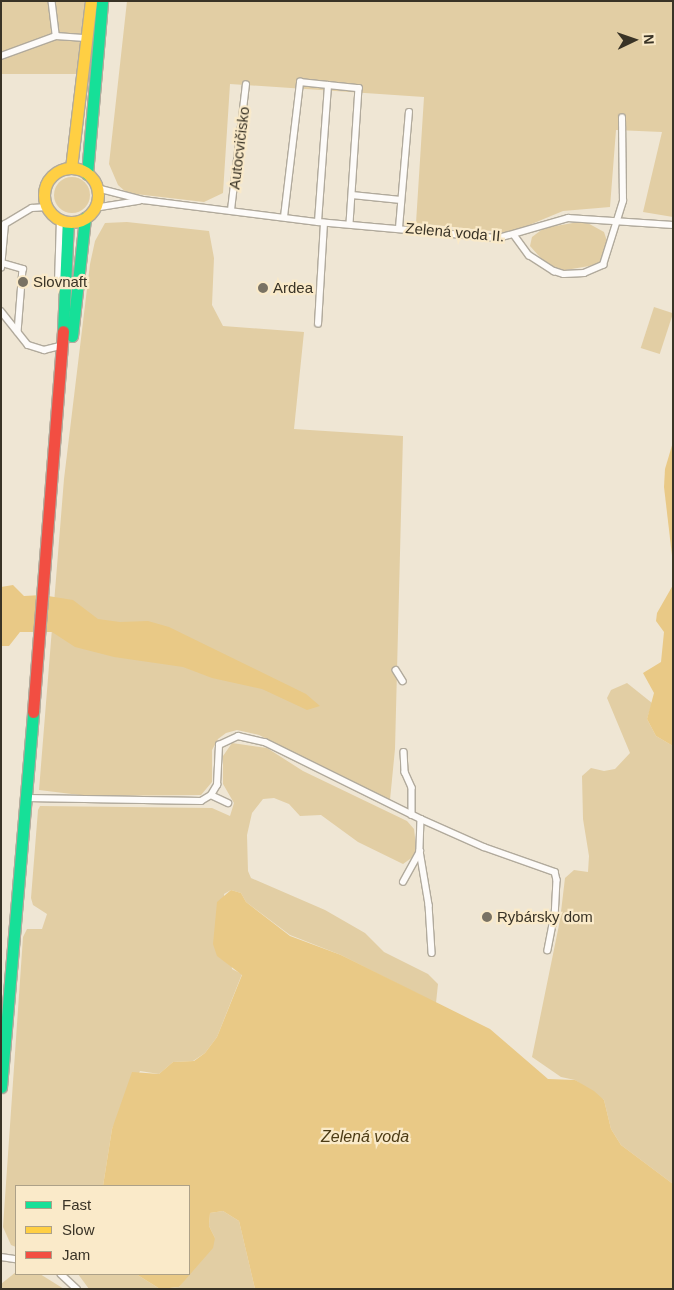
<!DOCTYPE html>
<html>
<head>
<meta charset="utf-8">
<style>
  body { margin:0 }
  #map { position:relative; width:674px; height:1290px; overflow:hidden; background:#efe6d4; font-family:Arial,sans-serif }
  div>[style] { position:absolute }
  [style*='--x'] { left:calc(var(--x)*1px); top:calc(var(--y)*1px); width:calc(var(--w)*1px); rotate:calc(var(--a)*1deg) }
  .green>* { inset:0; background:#e2cea4; transform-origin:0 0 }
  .round { border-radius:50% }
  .water>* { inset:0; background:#e9c986 }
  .roads { filter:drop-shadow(1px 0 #b1aa9c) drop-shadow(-1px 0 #b1aa9c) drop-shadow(0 1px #b1aa9c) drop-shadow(0 -1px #b1aa9c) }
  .lane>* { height:5.5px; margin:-2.75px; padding:0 2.75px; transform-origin:2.75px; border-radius:2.75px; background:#fdfbf9 }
  .fast>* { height:11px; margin:-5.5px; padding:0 5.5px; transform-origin:5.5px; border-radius:5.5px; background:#16e098 }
  .slow>* { height:11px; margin:-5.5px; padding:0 5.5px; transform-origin:5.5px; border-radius:5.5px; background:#ffcf43 }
  .slow>.ring { margin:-5.5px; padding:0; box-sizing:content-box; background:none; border:11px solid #ffcf43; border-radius:50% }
  .jam>* { height:11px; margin:-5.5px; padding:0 5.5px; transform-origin:5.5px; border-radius:5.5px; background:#f24e42 }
  .dots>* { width:14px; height:14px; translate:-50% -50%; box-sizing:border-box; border:2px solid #faeac9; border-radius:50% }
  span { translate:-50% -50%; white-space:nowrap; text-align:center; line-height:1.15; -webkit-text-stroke:4.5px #faeac9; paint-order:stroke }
  .street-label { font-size:15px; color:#393326 }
  .poi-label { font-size:15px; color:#393326 }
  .left { translate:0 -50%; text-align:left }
  .water-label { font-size:16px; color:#4d3c16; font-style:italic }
  .frame { position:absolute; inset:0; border:2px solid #393326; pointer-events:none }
  .legend { position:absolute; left:15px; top:1185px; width:175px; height:90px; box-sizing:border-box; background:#faeac9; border:1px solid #ada188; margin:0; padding:6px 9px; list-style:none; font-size:15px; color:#393326 }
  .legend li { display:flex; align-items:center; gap:10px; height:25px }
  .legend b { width:25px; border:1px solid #ada188 }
  .north { position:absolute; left:609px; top:15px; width:50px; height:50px; -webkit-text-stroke:4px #faeac9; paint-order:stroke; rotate:87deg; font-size:14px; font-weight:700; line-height:20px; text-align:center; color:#393326 }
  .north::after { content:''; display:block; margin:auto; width:18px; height:22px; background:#393326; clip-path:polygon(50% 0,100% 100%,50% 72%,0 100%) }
</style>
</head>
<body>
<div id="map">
  <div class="green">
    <i style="left:1px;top:1px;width:83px;height:73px"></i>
    <i style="clip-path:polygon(127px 1px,673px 1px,673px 217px,643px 212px,662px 132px,616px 130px,610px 207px,563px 211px,510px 233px,416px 223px,424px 97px,230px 84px,223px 193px,204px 202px,127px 193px,118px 185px,109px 164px)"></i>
    <i class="round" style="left:54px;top:177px;width:36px;height:36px"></i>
    <i style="clip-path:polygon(584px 221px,604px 232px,607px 241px,603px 260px,595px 265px,560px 271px,547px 265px,530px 246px,532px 237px,544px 228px)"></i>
    <i style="clip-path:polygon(127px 222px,209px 231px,214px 258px,212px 305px,223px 326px,304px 332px,294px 429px,403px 436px,395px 749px,390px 800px,259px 735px,237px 730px,226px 733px,218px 739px,212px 750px,212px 782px,201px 795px,88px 796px,39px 790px,64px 479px,90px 264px,95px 241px,105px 223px)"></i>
    <i style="left:654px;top:307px;width:20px;height:43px;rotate:18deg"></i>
    <i style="clip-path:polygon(627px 683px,652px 703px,647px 719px,656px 736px,673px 746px,673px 1184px,621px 1145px,611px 1129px,604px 1100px,575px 1080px,561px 1077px,532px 1057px,560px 920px,565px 878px,574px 870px,588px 872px,589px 856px,583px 819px,582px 776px,591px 768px,604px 771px,615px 769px,630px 753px,607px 698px,611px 690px)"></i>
    <i style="clip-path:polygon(232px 743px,267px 748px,303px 771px,407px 821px,414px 829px,417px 854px,403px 864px,358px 842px,321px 815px,300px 816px,289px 804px,274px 798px,263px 799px,252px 813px,247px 835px,248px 871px,251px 878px,325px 910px,365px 933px,384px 952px,428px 974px,438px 984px,436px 1003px,341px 955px,290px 935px,246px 902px,241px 893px,231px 890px,224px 894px,232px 969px,242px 974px,217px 1037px,205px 1053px,193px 1061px,173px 1062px,159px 1074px,140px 1071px,112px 1129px,103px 1186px,16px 1186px,16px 1247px,11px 1245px,3px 1227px,23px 937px,27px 929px,42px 929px,47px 914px,33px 905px,31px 898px,38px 810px,40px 806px,212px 808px,230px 816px,234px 803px,223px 784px,223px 756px)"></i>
    <i style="clip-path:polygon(223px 1211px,239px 1221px,255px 1289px,164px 1289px,179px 1287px,215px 1238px,209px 1226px,210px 1213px)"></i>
    <i style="clip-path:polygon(16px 1272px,40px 1274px,64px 1289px,1px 1289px,1px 1284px)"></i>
    <i style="clip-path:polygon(78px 1274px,136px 1274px,160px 1289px,89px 1289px)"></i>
  </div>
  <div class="water">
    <i style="clip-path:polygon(673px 442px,673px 564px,664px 487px,665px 469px)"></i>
    <i style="clip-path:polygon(13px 585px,24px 596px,42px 595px,73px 600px,98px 619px,120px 622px,148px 621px,169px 627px,306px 694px,320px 706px,307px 710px,262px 689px,212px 678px,183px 667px,114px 657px,75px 647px,52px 632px,20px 632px,9px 646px,1px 646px,1px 587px)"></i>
    <i style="clip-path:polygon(673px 585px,673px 746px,656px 736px,647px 719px,654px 693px,643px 673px,661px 662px,664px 632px,656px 621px,657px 613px)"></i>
    <i style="clip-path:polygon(231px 890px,241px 893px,246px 902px,290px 936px,341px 955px,490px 1029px,548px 1079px,575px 1080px,594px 1091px,604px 1100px,611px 1129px,621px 1145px,673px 1184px,673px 1289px,255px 1289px,239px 1221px,223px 1211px,210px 1213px,209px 1226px,215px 1238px,213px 1248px,179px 1287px,160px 1289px,136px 1274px,189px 1274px,189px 1186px,103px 1186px,112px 1129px,132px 1072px,159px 1074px,173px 1062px,194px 1061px,205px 1053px,217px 1037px,242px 975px,217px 956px,213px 944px,217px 902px)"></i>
  </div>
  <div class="roads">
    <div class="lane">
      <i style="--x:52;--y:1;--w:35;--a:83"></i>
      <i style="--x:1;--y:56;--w:59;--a:-20"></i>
      <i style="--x:56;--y:36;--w:30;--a:4"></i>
      <i style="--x:97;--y:188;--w:48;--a:14.6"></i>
      <i style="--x:143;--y:200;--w:176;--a:7.2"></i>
      <i style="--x:318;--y:222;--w:182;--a:5.1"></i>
      <i style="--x:499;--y:238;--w:72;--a:-16.2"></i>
      <i style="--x:568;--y:218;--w:105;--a:3.8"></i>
      <i style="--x:352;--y:195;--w:49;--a:5.8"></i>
      <i style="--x:94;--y:208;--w:45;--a:-9"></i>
      <i style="--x:231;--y:210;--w:126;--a:-83.2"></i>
      <i style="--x:284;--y:217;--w:136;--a:-83.2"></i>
      <i style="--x:300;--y:82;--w:28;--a:6"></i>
      <i style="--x:318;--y:222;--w:137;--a:-85.8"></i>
      <i style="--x:328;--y:85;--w:31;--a:6"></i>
      <i style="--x:359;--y:88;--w:136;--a:93.8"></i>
      <i style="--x:399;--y:228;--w:116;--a:-85.1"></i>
      <i style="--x:515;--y:236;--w:24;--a:54"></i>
      <i style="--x:529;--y:255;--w:30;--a:33"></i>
      <i style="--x:554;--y:271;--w:10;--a:17"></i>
      <i style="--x:564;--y:274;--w:20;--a:-3"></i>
      <i style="--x:584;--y:273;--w:21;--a:-23"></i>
      <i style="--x:603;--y:265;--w:67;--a:-72.6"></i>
      <i style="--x:623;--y:201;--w:83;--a:-90.7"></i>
      <i style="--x:2;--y:263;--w:22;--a:16"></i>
      <i style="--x:23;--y:269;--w:63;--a:94.5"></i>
      <i style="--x:1;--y:268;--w:44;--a:-84.8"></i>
      <i style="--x:5;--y:224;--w:31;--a:-31"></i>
      <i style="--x:32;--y:208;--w:15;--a:-4"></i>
      <i style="--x:58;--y:283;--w:63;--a:-88.2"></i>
      <i style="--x:1;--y:311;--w:43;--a:51.5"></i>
      <i style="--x:28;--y:345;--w:17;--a:17"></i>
      <i style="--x:44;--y:350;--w:16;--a:-14"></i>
      <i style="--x:318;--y:324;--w:101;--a:-86.6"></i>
      <i style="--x:396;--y:670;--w:13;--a:58"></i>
      <i style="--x:404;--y:752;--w:20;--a:87"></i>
      <i style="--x:405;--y:772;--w:17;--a:66"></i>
      <i style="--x:412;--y:788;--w:27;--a:90"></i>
      <i style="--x:211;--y:795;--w:19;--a:25"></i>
      <i style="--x:27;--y:798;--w:174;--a:1"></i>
      <i style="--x:201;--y:801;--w:12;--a:-31"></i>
      <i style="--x:211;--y:795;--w:12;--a:-59"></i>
      <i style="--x:217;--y:785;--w:40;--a:-87.1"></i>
      <i style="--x:219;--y:745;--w:21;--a:-25"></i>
      <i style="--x:238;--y:736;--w:28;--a:13"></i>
      <i style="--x:265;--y:742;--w:174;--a:26.3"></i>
      <i style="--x:421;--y:819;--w:32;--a:92"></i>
      <i style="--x:420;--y:851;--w:55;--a:80.5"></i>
      <i style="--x:429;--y:905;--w:48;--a:86.4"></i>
      <i style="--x:421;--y:819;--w:69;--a:24"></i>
      <i style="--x:484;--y:847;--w:75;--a:19.4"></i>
      <i style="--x:555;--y:872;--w:8;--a:76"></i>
      <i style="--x:557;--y:880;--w:34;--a:93"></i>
      <i style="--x:555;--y:914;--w:37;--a:101"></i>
      <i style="--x:403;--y:882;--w:35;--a:-61"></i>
      <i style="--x:1;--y:1257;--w:15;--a:8"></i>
      <i style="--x:61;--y:1274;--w:22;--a:43"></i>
    </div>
    <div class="fast">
      <i style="--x:87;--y:174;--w:174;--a:-85"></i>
      <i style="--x:63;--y:331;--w:109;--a:-87.4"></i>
      <i style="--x:72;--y:336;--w:119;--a:-83.7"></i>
      <i style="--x:1;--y:1087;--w:376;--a:-85.1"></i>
    </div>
    <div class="slow">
      <i style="--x:71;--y:168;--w:168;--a:-83.2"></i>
      <i class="ring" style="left:44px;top:168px;width:43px;height:43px"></i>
    </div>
    <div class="jam">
      <i style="--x:33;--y:712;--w:382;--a:-85.5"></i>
    </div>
  </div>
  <div class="dots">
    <i style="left:23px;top:282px;background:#797263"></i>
    <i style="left:263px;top:288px;background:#797263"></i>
    <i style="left:487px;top:917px;background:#797263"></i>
  </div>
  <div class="street-label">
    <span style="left:239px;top:148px;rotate:-83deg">Autocvičisko</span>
    <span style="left:455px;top:232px;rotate:5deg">Zelená voda II.</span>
  </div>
  <div class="poi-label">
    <span class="left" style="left:33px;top:282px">Slovnaft</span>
    <span class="left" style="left:273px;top:288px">Ardea</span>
    <span class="left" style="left:497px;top:917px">Rybársky dom</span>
  </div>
  <div class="water-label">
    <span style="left:365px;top:1137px">Zelená voda</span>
  </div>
  <div class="frame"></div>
  <ul class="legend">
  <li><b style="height:6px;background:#16e098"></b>Fast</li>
  <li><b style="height:6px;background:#ffcf43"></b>Slow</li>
  <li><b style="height:6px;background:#f24e42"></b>Jam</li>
  </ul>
  <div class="north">N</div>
</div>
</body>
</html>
